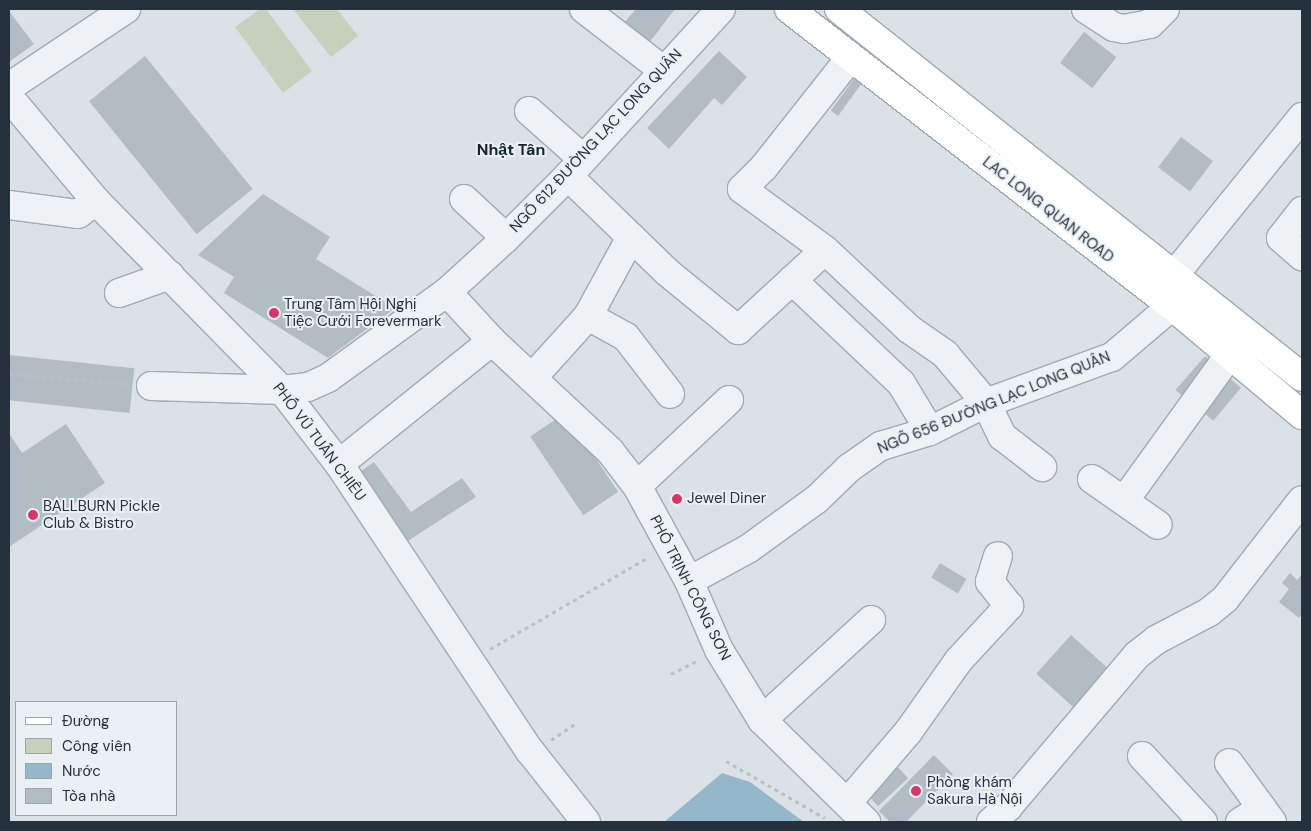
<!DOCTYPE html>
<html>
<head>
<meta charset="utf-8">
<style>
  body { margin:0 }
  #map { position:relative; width:1311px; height:831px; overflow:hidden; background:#dbe2e7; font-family:"DM Sans",sans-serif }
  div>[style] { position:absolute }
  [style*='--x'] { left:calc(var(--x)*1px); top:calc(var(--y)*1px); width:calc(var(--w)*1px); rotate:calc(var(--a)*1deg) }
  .green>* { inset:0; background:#c5d1bc }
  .water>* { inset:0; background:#94b7ca }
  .building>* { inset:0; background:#b2bcc4; transform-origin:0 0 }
  .path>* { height:3px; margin-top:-1.5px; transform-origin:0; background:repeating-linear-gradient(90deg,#bac0c5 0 4px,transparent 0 8px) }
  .roads { filter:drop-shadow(1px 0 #a1aab1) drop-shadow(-1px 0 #a1aab1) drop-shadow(0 1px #a1aab1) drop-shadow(0 -1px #a1aab1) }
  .minor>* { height:28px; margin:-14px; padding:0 14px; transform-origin:14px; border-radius:14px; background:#eef2f5 }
  .major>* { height:28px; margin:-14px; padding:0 14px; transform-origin:14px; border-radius:14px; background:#fff }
  .dots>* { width:14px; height:14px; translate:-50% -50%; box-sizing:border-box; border:2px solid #ebf0f5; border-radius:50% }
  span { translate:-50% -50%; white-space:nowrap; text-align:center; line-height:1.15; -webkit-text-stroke:4px #ebf0f5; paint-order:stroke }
  .street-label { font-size:15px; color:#25323e }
  .poi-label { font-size:15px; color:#25323e }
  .left { translate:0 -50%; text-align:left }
  .neighbourhood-label { font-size:16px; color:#17232e; font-weight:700 }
  .frame { position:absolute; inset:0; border:10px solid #25323e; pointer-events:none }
  .legend { position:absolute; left:15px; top:701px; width:162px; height:115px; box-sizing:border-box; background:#ebf0f5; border:1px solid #9ca4ac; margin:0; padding:6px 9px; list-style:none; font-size:15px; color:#25323e }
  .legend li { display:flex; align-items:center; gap:10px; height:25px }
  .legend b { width:25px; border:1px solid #9ca4ac }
</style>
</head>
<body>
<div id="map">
  <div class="green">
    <i style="clip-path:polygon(260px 9px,266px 9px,312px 71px,283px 93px,235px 27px)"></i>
    <i style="clip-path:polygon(293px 9px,337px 9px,358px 36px,331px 57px)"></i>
  </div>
  <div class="water">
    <i style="clip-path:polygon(722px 773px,750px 782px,804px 822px,664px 822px)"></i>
  </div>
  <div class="building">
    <i style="clip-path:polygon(636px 9px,675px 9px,643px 51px,617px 31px)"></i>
    <i style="clip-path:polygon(9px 11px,34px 44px,9px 62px)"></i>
    <i style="left:1084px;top:32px;width:41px;height:39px;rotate:38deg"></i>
    <i style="clip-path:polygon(719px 51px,747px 77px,722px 105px,714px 98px,669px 149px,647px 128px)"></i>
    <i style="left:145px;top:56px;width:171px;height:72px;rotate:51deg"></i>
    <i style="left:856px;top:76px;width:9px;height:43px;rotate:36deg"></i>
    <i style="left:1181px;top:137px;width:40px;height:38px;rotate:37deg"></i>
    <i style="clip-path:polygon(263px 194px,330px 237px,316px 259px,395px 308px,328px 358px,224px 293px,234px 277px,198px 255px)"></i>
    <i style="left:9px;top:355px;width:126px;height:45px;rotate:6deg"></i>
    <i style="left:1205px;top:356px;width:11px;height:45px;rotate:41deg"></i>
    <i style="left:1221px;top:371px;width:26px;height:43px;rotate:40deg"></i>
    <i style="left:565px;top:413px;width:95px;height:42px;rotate:56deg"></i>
    <i style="clip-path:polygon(66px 424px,105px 483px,9px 547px,9px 433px,22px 453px)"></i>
    <i style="clip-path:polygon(374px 462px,411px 512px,462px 478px,476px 497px,403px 544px,354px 476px)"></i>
    <i style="left:940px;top:563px;width:31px;height:17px;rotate:31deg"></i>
    <i style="clip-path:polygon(1290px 573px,1297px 580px,1302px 574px,1302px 614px,1299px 618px,1279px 602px,1289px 589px,1282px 583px)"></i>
    <i style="left:1071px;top:635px;width:52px;height:52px;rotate:42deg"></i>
    <i style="clip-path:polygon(934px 755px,953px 774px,906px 822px,890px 822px,879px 811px)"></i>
    <i style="left:891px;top:760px;width:25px;height:41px;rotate:47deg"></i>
  </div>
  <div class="path">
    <i style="--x:9;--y:374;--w:119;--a:4.8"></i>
    <i style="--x:490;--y:649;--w:184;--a:-30.1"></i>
    <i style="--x:671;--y:674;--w:30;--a:-27"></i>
    <i style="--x:551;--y:740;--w:29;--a:-34"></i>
    <i style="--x:726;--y:761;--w:114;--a:29.9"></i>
  </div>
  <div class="roads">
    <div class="minor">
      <i style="--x:584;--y:9;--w:100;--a:37.7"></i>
      <i style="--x:1086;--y:9;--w:33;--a:33"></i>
      <i style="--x:1114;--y:27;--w:10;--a:11"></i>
      <i style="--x:1124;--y:29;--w:26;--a:-11"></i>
      <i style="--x:1150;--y:24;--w:21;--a:-45"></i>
      <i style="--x:9;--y:87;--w:141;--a:-33.7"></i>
      <i style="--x:9;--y:97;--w:136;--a:50.1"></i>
      <i style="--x:96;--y:201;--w:265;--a:45.5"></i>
      <i style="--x:282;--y:390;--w:93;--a:52.4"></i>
      <i style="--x:339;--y:464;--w:345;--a:56.4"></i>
      <i style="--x:530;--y:751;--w:90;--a:51.7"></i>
      <i style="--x:529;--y:111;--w:72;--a:41.6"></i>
      <i style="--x:568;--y:176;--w:138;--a:44.1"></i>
      <i style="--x:667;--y:272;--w:92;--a:39.2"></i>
      <i style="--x:738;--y:330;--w:118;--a:-42.6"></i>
      <i style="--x:825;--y:250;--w:103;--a:-143.7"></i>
      <i style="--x:742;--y:189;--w:31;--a:-45"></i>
      <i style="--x:764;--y:167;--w:140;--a:-51.7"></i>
      <i style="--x:464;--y:199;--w:57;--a:42.9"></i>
      <i style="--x:9;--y:205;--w:70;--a:7.4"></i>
      <i style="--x:78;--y:214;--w:22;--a:-36"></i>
      <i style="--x:1302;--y:211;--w:34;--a:128"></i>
      <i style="--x:1281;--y:238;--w:28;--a:41"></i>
      <i style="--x:825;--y:250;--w:115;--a:43.2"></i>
      <i style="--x:909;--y:329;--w:44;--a:34.8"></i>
      <i style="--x:945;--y:354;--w:64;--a:50.1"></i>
      <i style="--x:986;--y:403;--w:37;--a:64"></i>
      <i style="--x:1002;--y:436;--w:51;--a:37.8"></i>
      <i style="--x:1175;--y:274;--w:202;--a:-51"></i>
      <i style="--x:792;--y:280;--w:150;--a:43.4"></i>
      <i style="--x:901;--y:383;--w:56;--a:58.9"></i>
      <i style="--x:447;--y:292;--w:67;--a:47.4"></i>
      <i style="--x:492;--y:341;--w:161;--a:43"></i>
      <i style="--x:610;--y:451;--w:44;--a:52.4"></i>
      <i style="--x:637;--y:486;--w:108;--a:61.3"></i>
      <i style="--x:689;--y:581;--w:75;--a:66.5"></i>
      <i style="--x:719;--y:650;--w:82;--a:58.4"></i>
      <i style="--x:762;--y:720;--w:146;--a:44.4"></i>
      <i style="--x:119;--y:293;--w:54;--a:-19.4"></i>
      <i style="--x:588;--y:316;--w:43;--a:28.9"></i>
      <i style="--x:626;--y:337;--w:72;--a:52.3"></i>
      <i style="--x:532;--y:378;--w:84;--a:-47.9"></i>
      <i style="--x:588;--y:316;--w:90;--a:-61.4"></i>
      <i style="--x:151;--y:386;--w:131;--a:1.7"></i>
      <i style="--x:282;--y:390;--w:26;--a:-7"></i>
      <i style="--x:308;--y:387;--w:22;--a:-24"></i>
      <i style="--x:328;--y:378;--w:147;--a:-35.9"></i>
      <i style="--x:447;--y:292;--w:80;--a:-42.5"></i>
      <i style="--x:506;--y:238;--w:88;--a:-45"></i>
      <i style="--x:568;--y:176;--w:226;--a:-47.5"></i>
      <i style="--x:339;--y:464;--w:196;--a:-38.8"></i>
      <i style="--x:1092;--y:479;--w:80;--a:34.9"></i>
      <i style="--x:637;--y:486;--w:126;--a:-43.1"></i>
      <i style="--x:1124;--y:501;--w:181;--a:-54.2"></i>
      <i style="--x:689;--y:581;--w:67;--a:-28.5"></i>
      <i style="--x:748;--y:549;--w:85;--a:-35.9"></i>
      <i style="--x:817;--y:499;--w:45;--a:-44.1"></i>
      <i style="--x:849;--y:468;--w:39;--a:-35"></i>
      <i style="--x:881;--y:446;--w:51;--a:-17"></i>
      <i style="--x:930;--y:431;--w:63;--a:-26.6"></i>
      <i style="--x:986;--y:403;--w:134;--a:-20.1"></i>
      <i style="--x:1112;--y:357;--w:79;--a:-40.4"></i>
      <i style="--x:762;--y:720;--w:148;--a:-42.5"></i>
      <i style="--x:1142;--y:756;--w:90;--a:47.3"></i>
      <i style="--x:1229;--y:763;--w:73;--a:53.9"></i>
      <i style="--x:848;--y:802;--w:92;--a:-49.4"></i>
      <i style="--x:908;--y:732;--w:88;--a:-54.7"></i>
      <i style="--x:959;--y:660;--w:74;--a:-47.2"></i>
      <i style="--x:1009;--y:606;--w:31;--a:-128"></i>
      <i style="--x:990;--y:582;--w:27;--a:-73"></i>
      <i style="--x:991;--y:822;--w:23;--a:-41"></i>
      <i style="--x:1008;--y:807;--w:199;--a:-49.7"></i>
      <i style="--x:1137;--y:655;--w:24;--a:-38"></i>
      <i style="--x:1156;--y:640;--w:60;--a:-27.8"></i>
      <i style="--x:1209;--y:612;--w:21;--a:-39"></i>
      <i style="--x:1225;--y:599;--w:125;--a:-52.1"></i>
      <i style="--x:1240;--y:822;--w:26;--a:-32"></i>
    </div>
    <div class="major">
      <i style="--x:789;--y:9;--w:485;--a:37.8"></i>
      <i style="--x:1172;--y:306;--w:170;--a:40"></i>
      <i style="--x:839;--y:9;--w:591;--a:38.48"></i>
    </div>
  </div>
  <div class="dots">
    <i style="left:274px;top:313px;background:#d63769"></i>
    <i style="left:677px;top:499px;background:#d63769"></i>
    <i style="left:33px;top:515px;background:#d63769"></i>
    <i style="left:916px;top:791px;background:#d63769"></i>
  </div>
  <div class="street-label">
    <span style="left:596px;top:141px;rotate:-47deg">NGÕ 612 ĐƯỜNG LẠC LONG QUÂN</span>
    <span style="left:1048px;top:210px;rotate:38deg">LAC LONG QUAN ROAD</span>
    <span style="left:994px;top:403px;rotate:-22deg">NGÕ 656 ĐƯỜNG LẠC LONG QUÂN</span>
    <span style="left:319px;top:442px;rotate:53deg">PHỐ VŨ TUẤN CHIÊU</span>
    <span style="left:690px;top:588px;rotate:63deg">PHỐ TRỊNH CÔNG SƠN</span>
  </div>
  <div class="poi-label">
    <span class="left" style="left:284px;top:313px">Trung Tâm Hội Nghị<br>Tiệc Cưới Forevermark</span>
    <span class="left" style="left:687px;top:499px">Jewel Diner</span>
    <span class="left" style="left:43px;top:515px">BALLBURN Pickle<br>Club &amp; Bistro</span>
    <span class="left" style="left:927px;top:791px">Phòng khám<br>Sakura Hà Nội</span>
  </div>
  <div class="neighbourhood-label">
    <span style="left:511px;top:150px">Nhật Tân</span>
  </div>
  <div class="frame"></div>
  <ul class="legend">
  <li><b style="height:6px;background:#fff"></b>Đường</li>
  <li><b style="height:14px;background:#c5d1bc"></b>Công viên</li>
  <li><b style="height:14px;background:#94b7ca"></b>Nước</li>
  <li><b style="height:14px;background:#b2bcc4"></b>Tòa nhà</li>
  </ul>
</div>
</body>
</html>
